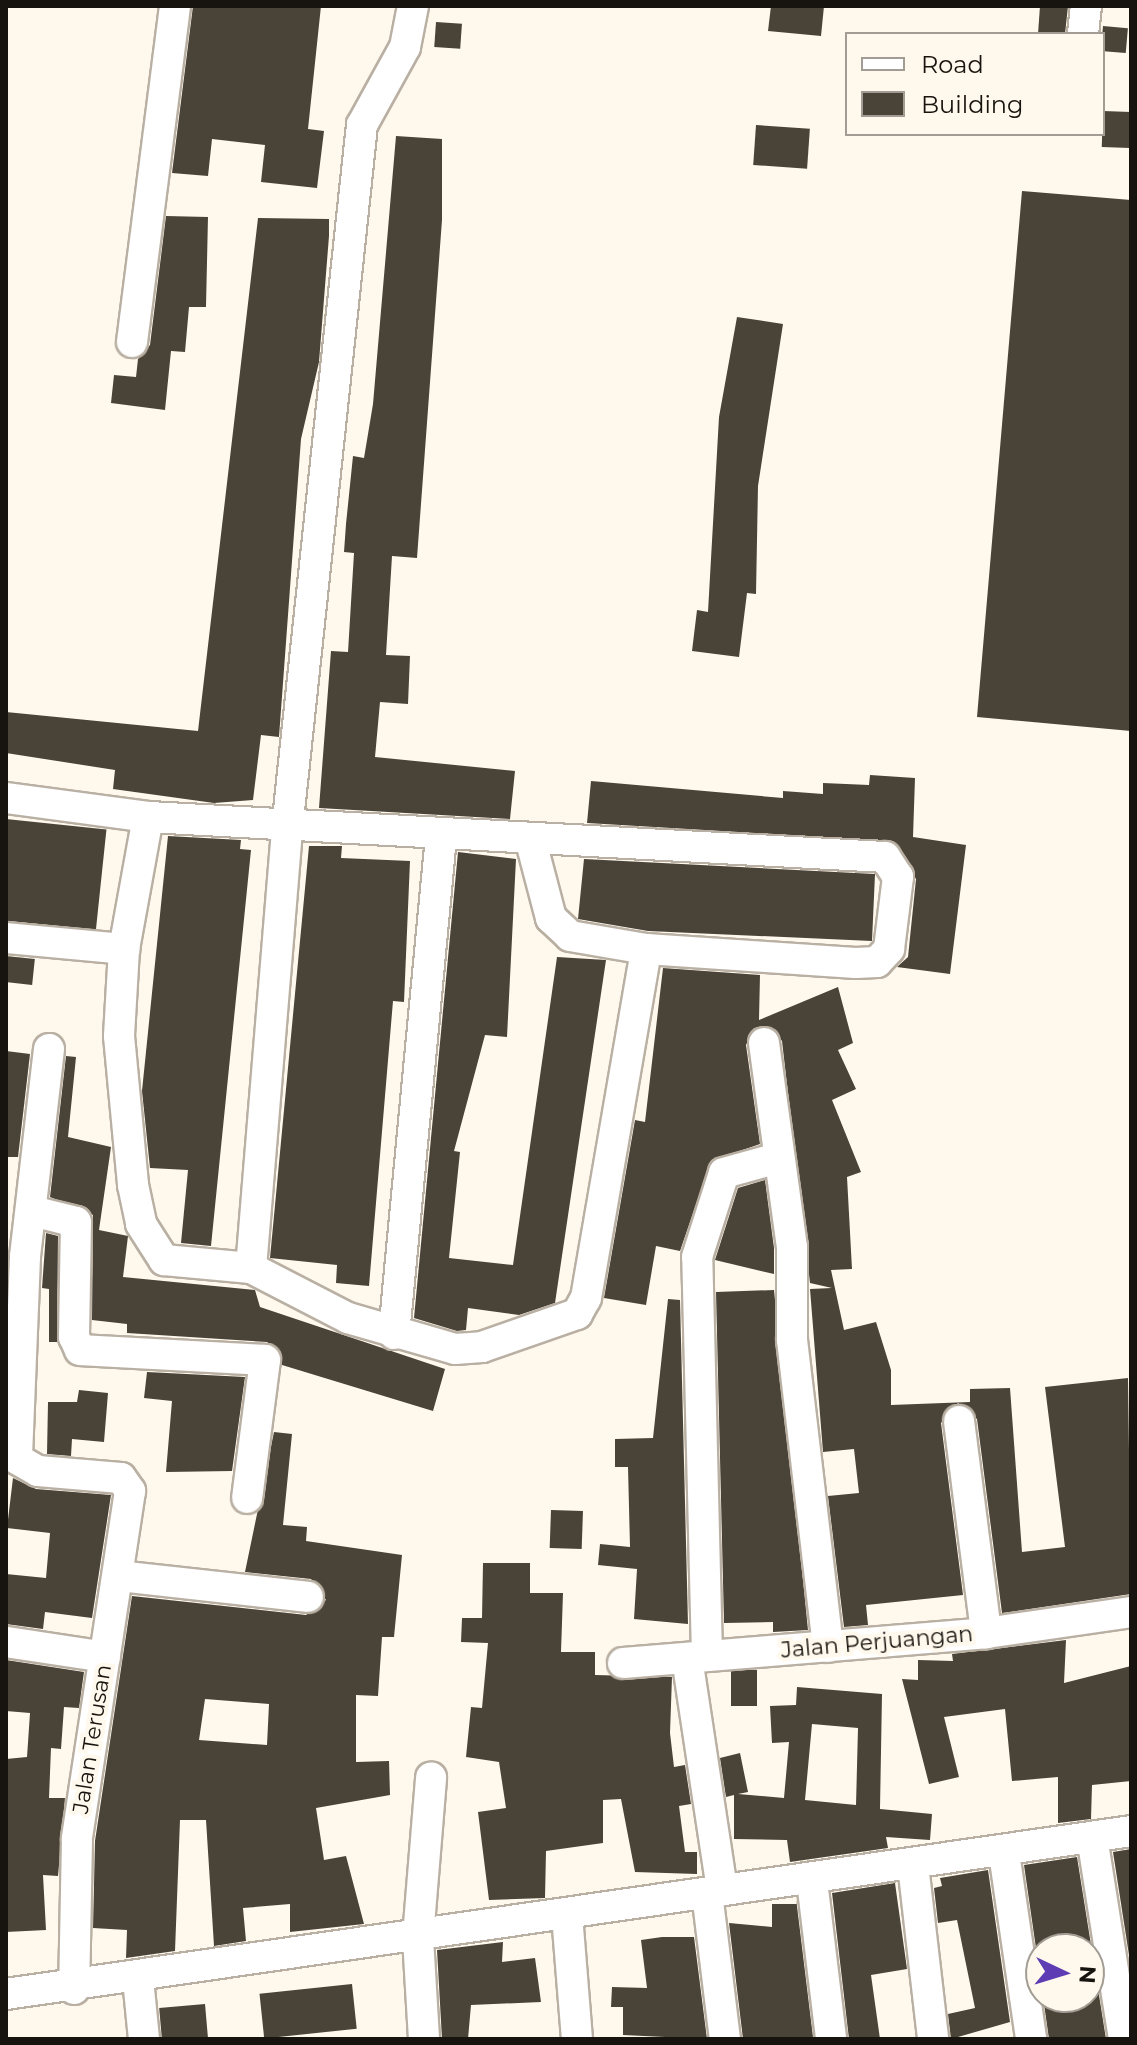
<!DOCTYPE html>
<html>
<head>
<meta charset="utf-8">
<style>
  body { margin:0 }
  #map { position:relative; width:1137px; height:2045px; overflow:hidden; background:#fff8ec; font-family:Montserrat,sans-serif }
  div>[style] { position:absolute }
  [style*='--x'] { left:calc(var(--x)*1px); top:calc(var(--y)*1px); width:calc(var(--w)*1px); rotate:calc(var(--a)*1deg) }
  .building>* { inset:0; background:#4a4338; transform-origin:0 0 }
  .roads { filter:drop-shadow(2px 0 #b9b0a3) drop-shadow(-2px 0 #b9b0a3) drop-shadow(0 2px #b9b0a3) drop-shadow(0 -2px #b9b0a3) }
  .street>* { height:30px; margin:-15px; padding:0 15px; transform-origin:15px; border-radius:15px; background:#fff }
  span { translate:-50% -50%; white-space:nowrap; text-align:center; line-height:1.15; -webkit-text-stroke:8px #fff8ec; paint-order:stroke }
  .street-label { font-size:22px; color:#17140f }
  .frame { position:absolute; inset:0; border:8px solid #17140f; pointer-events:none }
  .legend { position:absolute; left:845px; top:32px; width:260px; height:104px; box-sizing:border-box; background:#fff8ec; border:2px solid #a29d94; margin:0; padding:10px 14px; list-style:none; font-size:24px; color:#17140f }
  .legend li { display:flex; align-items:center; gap:16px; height:40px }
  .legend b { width:40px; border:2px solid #a29d94 }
  .north { position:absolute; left:1025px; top:1933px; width:80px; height:80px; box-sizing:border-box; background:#fff8ec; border:2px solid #a29d94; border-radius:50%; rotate:94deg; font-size:22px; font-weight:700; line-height:32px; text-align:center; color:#17140f }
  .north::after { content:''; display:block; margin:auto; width:28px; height:36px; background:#5e3cb4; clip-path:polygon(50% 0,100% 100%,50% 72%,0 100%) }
</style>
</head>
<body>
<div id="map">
  <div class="building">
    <i style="clip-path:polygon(193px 6px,321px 6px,308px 129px,324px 131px,317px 188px,261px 182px,265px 145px,212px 139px,208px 176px,172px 173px)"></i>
    <i style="clip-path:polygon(771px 6px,824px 6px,821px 36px,768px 31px)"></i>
    <i style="clip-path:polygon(1040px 6px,1068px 6px,1065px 34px,1038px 34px)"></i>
    <i style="left:436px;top:22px;width:26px;height:25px;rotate:4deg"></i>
    <i style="left:1103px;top:26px;width:25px;height:25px;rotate:5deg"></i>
    <i style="left:1103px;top:111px;width:28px;height:36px;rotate:2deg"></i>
    <i style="left:756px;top:125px;width:54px;height:40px;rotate:4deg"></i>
    <i style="clip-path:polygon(396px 136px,442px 139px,442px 220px,417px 558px,392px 556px,386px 655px,410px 656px,408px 704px,380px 702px,375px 757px,515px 771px,510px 819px,319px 808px,331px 651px,348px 652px,354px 553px,344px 552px,346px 524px,353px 456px,364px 458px,373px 404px)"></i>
    <i style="clip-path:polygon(1022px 191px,1131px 200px,1131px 731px,977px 717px)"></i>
    <i style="clip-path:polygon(166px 216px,208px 217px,206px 307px,189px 307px,185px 352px,171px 351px,165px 410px,111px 403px,114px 375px,136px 377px,138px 359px,150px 345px)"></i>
    <i style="clip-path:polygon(258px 218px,329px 219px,329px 236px,319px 362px,301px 439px,279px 737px,261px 735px,253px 800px,214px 803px,113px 789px,115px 770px,6px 753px,6px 712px,198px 731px)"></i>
    <i style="clip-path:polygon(737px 317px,783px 324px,758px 486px,756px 594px,747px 593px,739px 657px,692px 651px,697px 610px,708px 612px,719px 417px)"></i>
    <i style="clip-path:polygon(870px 775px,915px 778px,913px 837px,966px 845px,950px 974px,897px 967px,908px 957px,916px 879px,893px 841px,587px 823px,591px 781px,783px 798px,783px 791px,823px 794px,823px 783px,869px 785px)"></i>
    <i style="left:6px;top:819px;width:101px;height:101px;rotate:6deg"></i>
    <i style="clip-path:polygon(168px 836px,241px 840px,240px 849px,251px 850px,211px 1246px,181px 1243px,188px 1170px,150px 1168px,142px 1091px)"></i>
    <i style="clip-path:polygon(309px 846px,342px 846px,341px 858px,410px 861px,404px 1002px,393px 1001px,369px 1286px,336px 1283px,337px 1265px,270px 1258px)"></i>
    <i style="clip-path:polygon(458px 852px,516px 859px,507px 1037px,485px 1035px,454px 1151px,460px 1152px,449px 1258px,513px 1265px,557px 957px,606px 960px,555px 1303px,519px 1315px,468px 1308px,466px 1330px,457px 1331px,414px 1318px)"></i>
    <i style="clip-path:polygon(584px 859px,875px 874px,872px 941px,648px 931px,578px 919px)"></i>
    <i style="left:6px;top:956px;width:29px;height:26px;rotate:6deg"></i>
    <i style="clip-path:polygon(663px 968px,760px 975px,759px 1020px,838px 987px,853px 1043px,838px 1050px,856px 1089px,832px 1100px,861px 1172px,847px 1177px,852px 1269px,831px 1270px,844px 1330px,876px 1322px,891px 1370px,891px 1405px,970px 1402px,970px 1389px,1010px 1388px,1022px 1552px,1065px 1547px,1045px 1387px,1128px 1378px,1131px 1594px,1002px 1613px,977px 1419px,958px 1403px,941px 1423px,963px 1595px,866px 1605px,868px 1625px,844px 1627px,828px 1496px,859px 1493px,854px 1449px,823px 1452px,810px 1289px,832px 1288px,810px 1283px,782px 1041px,771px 1027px,754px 1028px,746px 1045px,760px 1144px,711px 1161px,680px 1251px,656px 1246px,646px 1305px,604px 1298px,635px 1120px,645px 1122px)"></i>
    <i style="clip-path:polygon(6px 1051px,30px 1054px,18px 1157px,6px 1157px)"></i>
    <i style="clip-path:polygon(66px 1056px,76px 1057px,68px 1137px,111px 1147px,99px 1230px,128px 1236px,123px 1277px,255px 1290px,260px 1307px,445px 1369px,433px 1411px,282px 1365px,281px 1352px,267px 1342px,127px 1333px,127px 1324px,92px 1320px,93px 1215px,50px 1197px)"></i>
    <i style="clip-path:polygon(765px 1180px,774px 1248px,774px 1274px,715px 1260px,738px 1188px)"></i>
    <i style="clip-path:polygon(46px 1233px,58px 1236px,57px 1342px,49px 1342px,49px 1289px,42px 1288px)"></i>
    <i style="clip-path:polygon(774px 1290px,808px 1630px,773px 1632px,773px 1622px,724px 1623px,716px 1292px)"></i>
    <i style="clip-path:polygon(668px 1299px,680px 1300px,688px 1624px,634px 1619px,637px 1569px,598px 1565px,600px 1544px,630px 1547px,628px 1467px,615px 1467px,615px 1439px,653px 1438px)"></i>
    <i style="clip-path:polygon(147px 1372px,245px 1377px,232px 1471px,166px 1472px,172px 1401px,144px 1398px)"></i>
    <i style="clip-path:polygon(79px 1390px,108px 1393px,104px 1442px,72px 1439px,71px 1456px,47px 1454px,48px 1402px,77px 1402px)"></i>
    <i style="clip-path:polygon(evenodd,274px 1432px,292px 1434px,283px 1525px,307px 1527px,306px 1541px,402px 1555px,394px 1637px,382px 1637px,378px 1696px,356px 1695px,356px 1762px,389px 1761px,390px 1795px,316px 1808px,324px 1860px,346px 1856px,364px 1924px,290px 1932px,290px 1904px,243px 1908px,246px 1941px,214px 1946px,206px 1820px,180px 1820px,175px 1951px,126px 1958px,127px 1930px,93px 1928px,95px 1841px,132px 1596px,306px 1615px,326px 1600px,311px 1579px,245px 1572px,274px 1432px,205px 1699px,269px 1704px,267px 1745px,199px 1740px,205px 1699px)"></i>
    <i style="clip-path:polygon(13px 1478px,36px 1489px,111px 1495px,92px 1618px,45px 1612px,43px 1629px,6px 1624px,6px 1574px,46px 1578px,50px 1533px,7px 1528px)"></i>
    <i style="left:551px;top:1510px;width:32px;height:38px;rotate:2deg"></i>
    <i style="clip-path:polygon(483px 1563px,530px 1563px,530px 1593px,563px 1593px,561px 1652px,595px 1652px,595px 1675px,672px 1677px,670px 1733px,674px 1767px,685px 1765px,691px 1804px,679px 1806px,685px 1852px,697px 1852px,697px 1874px,635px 1872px,621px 1799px,603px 1800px,603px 1843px,546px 1851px,545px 1898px,489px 1900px,478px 1812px,506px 1808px,499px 1762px,466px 1757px,471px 1707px,482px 1708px,488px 1643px,461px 1642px,462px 1618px,482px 1618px)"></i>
    <i style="clip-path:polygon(1066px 1640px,1064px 1683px,1131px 1666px,1131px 1781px,1092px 1785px,1091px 1819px,1058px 1823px,1058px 1777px,1012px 1781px,1005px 1709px,944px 1717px,959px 1777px,929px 1784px,902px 1679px,918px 1680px,918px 1660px,953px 1661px,952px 1654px)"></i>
    <i style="clip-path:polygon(6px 1660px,84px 1672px,79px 1708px,64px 1707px,61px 1749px,51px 1748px,49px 1798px,65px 1798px,58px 1876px,43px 1875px,46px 1930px,6px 1932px,6px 1759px,27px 1757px,30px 1713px,6px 1711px)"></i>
    <i style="left:757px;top:1670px;width:36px;height:26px;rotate:90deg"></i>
    <i style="clip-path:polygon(evenodd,797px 1687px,882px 1694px,880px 1809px,932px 1814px,930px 1840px,886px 1837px,888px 1848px,790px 1862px,787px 1840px,734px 1839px,734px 1795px,726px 1797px,720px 1758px,740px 1753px,748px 1792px,738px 1794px,784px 1798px,789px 1742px,772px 1743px,770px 1706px,796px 1705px,797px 1687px,812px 1724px,858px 1728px,856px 1805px,805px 1800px,812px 1724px)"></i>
    <i style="clip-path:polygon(1131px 1849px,1131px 1968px,1113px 1852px)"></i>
    <i style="clip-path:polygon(1077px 1857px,1106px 2039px,1049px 2039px,1043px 1997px,1089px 1997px,1089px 1949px,1041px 1949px,1041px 1983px,1024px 1865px)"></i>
    <i style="clip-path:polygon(988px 1870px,1010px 2022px,951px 2039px,948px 2014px,975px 2008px,957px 1920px,938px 1923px,934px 1888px,942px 1886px,940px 1878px)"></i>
    <i style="clip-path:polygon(895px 1883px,907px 1969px,871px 1975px,880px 2039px,849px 2039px,832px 1893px)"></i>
    <i style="clip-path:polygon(796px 1898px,813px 2037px,743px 2039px,729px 1923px,772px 1927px,772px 1904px,797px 1904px)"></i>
    <i style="clip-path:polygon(662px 1937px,694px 1937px,707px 2039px,623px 2035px,623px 2007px,611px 2007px,612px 1987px,647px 1988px,641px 1940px)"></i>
    <i style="clip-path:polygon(503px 1942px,502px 1962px,535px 1958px,541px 2002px,471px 2005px,468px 2039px,442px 2039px,437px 1950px)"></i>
    <i style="left:352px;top:1984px;width:45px;height:93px;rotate:84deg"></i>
    <i style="left:205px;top:2004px;width:35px;height:46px;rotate:85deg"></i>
  </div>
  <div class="roads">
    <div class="street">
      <i style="--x:1083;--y:34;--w:28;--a:-84"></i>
      <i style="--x:132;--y:342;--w:339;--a:-82.7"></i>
      <i style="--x:6;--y:798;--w:143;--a:7.6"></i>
      <i style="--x:530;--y:838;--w:83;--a:75.3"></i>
      <i style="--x:551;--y:918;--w:26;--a:43"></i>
      <i style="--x:570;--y:936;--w:77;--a:9.7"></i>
      <i style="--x:646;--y:949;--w:210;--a:3.8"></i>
      <i style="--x:856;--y:963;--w:21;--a:-3"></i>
      <i style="--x:877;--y:962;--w:18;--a:-47"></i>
      <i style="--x:889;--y:949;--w:73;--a:-82.9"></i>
      <i style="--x:898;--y:877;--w:24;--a:-123"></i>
      <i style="--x:885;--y:857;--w:738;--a:-176.89"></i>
      <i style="--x:148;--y:817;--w:134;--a:100.3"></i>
      <i style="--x:124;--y:949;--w:87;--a:93.3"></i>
      <i style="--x:119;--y:1036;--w:150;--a:84.6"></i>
      <i style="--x:133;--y:1185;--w:40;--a:78"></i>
      <i style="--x:141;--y:1224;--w:43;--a:57.4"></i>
      <i style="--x:164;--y:1260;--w:87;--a:5.3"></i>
      <i style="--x:251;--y:1268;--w:109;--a:27.3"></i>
      <i style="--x:348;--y:1318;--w:111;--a:16.2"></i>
      <i style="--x:455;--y:1349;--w:27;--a:-4"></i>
      <i style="--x:482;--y:1347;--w:101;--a:-19.2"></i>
      <i style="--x:577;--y:1314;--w:18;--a:-61"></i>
      <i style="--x:586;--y:1298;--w:354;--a:-80.2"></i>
      <i style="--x:6;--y:938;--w:119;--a:5.3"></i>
      <i style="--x:764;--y:1043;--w:206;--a:82.2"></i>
      <i style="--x:792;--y:1247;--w:93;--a:90"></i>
      <i style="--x:792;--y:1340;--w:309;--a:83.3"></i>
      <i style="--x:49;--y:1049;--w:209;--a:96.6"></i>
      <i style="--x:25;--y:1257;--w:202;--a:92.3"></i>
      <i style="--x:17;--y:1459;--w:24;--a:30"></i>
      <i style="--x:38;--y:1471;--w:83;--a:4.8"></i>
      <i style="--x:121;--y:1478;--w:16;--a:55"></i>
      <i style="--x:130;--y:1491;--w:352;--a:98.7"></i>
      <i style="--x:77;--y:1839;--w:150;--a:91.1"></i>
      <i style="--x:32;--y:1211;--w:45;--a:14"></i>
      <i style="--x:76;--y:1222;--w:115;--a:91"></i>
      <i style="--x:74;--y:1337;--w:14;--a:65"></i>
      <i style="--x:80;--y:1350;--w:185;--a:3.1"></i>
      <i style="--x:265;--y:1360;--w:139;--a:97.4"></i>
      <i style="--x:251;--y:1268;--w:440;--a:-85.3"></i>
      <i style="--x:287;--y:829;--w:708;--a:-83.92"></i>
      <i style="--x:362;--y:125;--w:89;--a:-61.1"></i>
      <i style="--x:405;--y:47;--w:42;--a:-79"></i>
      <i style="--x:394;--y:1334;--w:499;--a:-84.6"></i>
      <i style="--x:959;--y:1421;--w:214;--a:82.7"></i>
      <i style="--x:119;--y:1576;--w:190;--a:6.3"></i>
      <i style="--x:6;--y:1642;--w:100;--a:8.6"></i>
      <i style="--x:707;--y:1656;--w:399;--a:-91.4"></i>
      <i style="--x:697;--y:1257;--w:88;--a:-72.2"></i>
      <i style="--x:724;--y:1173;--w:56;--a:-15.5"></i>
      <i style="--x:687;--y:1658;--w:235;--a:81.4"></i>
      <i style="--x:623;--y:1663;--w:364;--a:-4.7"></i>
      <i style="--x:986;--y:1633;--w:147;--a:-8.2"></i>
      <i style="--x:1092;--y:1837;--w:205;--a:81"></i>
      <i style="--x:1004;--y:1853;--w:188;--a:81.7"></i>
      <i style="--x:913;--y:1865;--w:175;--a:83.4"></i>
      <i style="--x:812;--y:1881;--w:159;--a:83.1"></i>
      <i style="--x:707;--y:1893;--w:147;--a:83"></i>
      <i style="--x:567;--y:1915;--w:124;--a:85.4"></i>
      <i style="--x:138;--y:1979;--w:60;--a:84.3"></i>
      <i style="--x:6;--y:1994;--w:1137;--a:-8.24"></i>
      <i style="--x:424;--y:2039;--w:102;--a:-93.4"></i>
      <i style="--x:418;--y:1937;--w:160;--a:-85.3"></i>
    </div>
  </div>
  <div class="street-label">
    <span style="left:877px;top:1642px;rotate:-5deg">Jalan Perjuangan</span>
    <span style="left:92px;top:1739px;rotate:-81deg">Jalan Terusan</span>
  </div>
  <div class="frame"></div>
  <ul class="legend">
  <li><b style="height:10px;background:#fff"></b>Road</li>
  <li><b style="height:22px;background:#4a4338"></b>Building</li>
  </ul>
  <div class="north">N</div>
</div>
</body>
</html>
